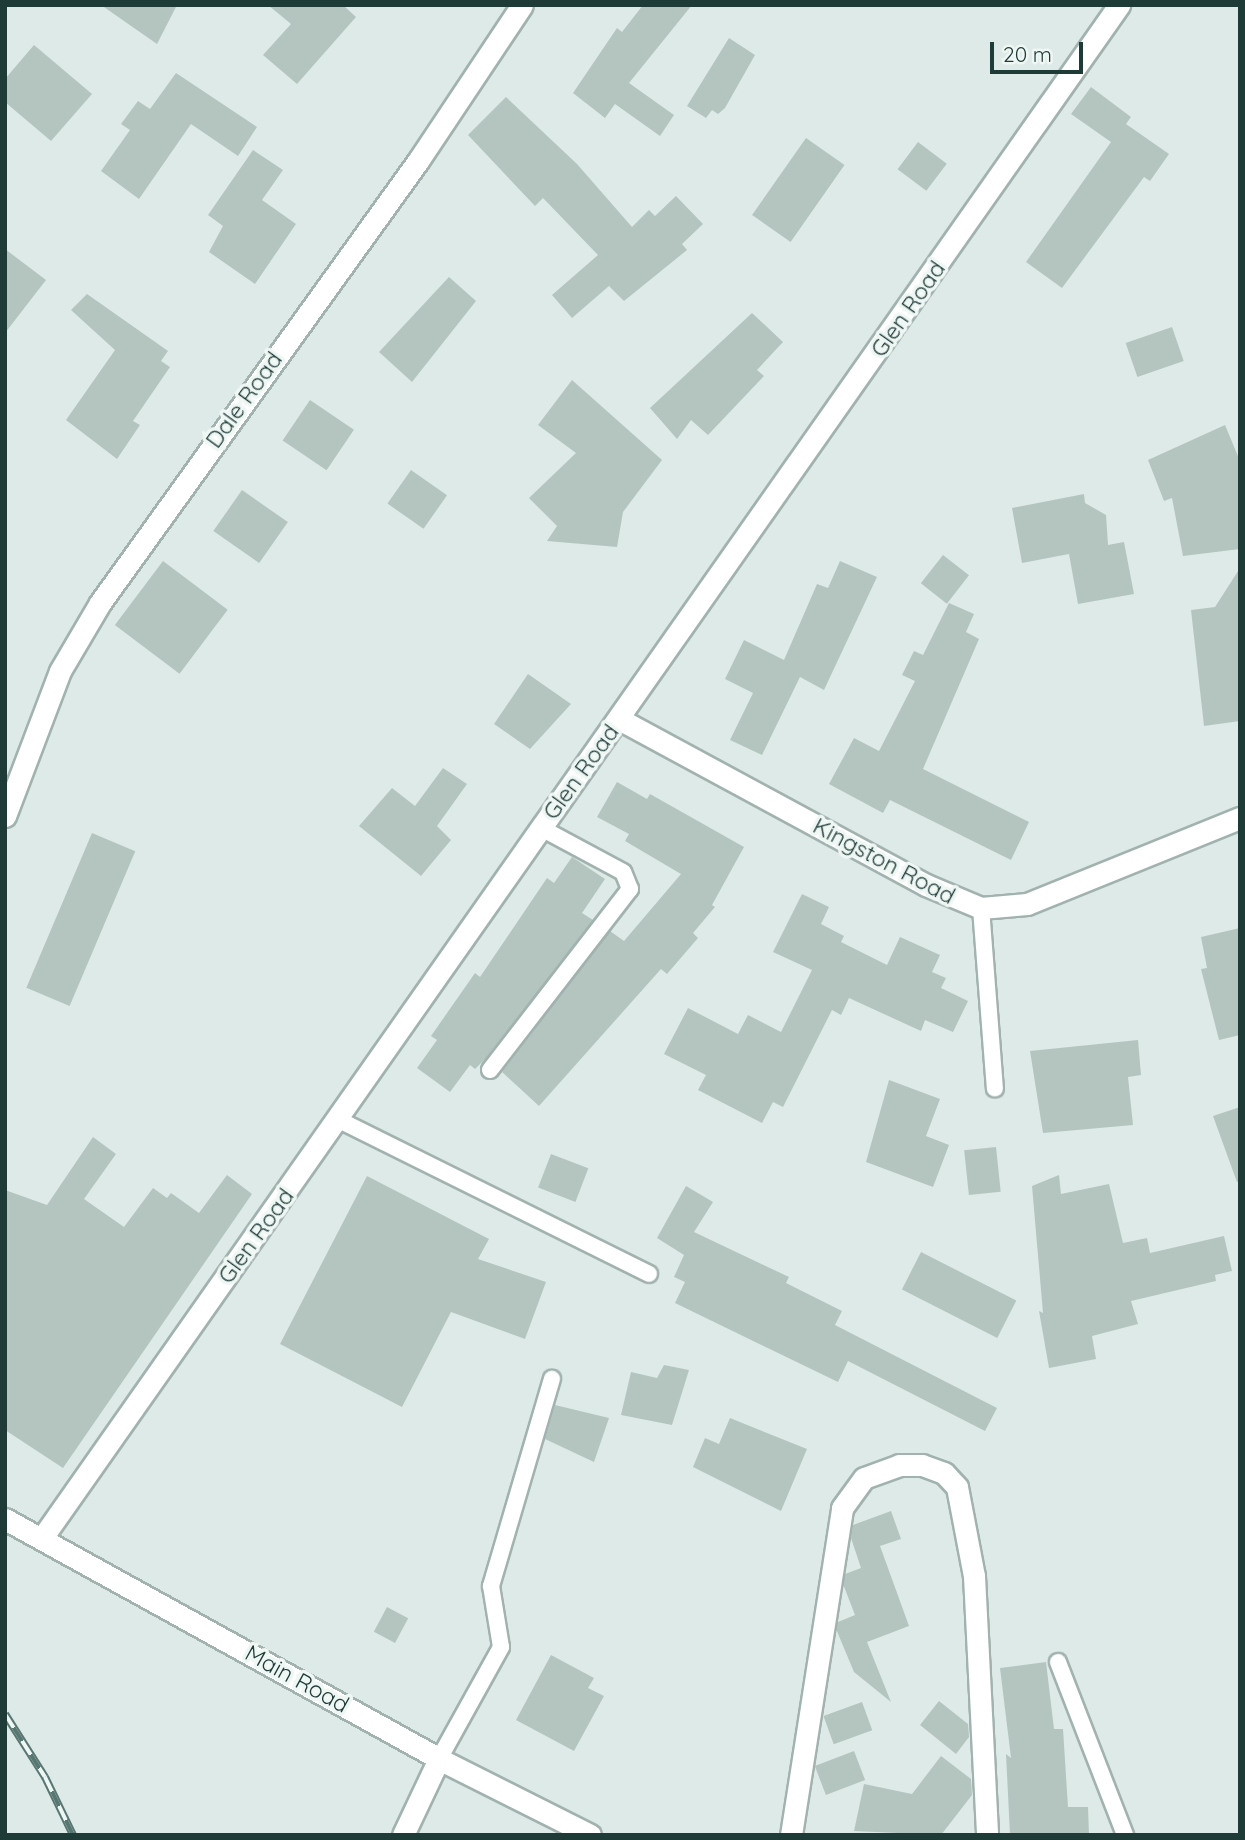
<!DOCTYPE html>
<html>
<head>
<meta charset="utf-8">
<style>
  body { margin:0 }
  #map { position:relative; width:1245px; height:1840px; overflow:hidden; background:#deeae7; font-family:Quicksand,sans-serif }
  div>[style] { position:absolute }
  [style*='--x'] { left:calc(var(--x)*1px); top:calc(var(--y)*1px); width:calc(var(--w)*1px); rotate:calc(var(--a)*1deg) }
  .building>* { inset:0; background:#b4c5c0; transform-origin:0 0 }
  .roads { filter:drop-shadow(2px 0 #a1b2af) drop-shadow(-2px 0 #a1b2af) drop-shadow(0 2px #a1b2af) drop-shadow(0 -2px #a1b2af) }
  .lane>* { height:16px; margin:-8px; padding:0 8px; transform-origin:8px; border-radius:8px; background:#fff }
  .street>* { height:21px; margin:-10.5px; padding:0 10.5px; transform-origin:10.5px; border-radius:10.5px; background:#fff }
  .secondary>* { height:21px; margin:-10.5px; padding:0 10.5px; transform-origin:10.5px; border-radius:10.5px; background:#fff }
  .rail>* { height:8px; margin-top:-4px; transform-origin:0; background:repeating-linear-gradient(90deg,#eff7f4 0 16px,#597772 0 32px); box-sizing:border-box; border-block:2px solid #597772 }
  span { translate:-50% -50%; white-space:nowrap; text-align:center; line-height:1.15; -webkit-text-stroke:7px #eff7f4; paint-order:stroke }
  .street-label { font-size:23px; color:#1f3b37 }
  .frame { position:absolute; inset:0; border:7px solid #1f3b37; pointer-events:none }
  .scale { position:absolute; left:990px; top:42px; width:93px; height:32px; box-sizing:border-box; border:4px solid #1f3b37; border-top:0; padding-left:9px; font-size:21px; line-height:24px; white-space:nowrap; color:#1f3b37; -webkit-text-stroke:5px #eff7f4; paint-order:stroke }
</style>
</head>
<body>
<div id="map">
  <div class="building">
    <i style="clip-path:polygon(101px 5px,177px 5px,157px 44px)"></i>
    <i style="clip-path:polygon(268px 5px,343px 5px,356px 17px,297px 84px,263px 55px,291px 24px)"></i>
    <i style="clip-path:polygon(643px 5px,692px 5px,629px 83px,674px 115px,660px 136px,615px 104px,605px 118px,573px 93px,617px 28px,622px 32px)"></i>
    <i style="clip-path:polygon(729px 38px,755px 55px,725px 108px,718px 114px,712px 110px,706px 118px,687px 106px)"></i>
    <i style="clip-path:polygon(34px 45px,92px 94px,51px 141px,5px 102px,5px 79px)"></i>
    <i style="clip-path:polygon(176px 73px,257px 127px,238px 156px,191px 124px,139px 199px,101px 171px,130px 130px,121px 124px,138px 101px,150px 109px)"></i>
    <i style="clip-path:polygon(1091px 87px,1131px 117px,1126px 124px,1169px 154px,1150px 181px,1144px 177px,1062px 288px,1026px 262px,1111px 142px,1071px 114px)"></i>
    <i style="clip-path:polygon(506px 97px,577px 164px,632px 227px,649px 210px,655px 216px,676px 196px,703px 224px,682px 244px,687px 250px,624px 301px,609px 286px,572px 318px,552px 295px,598px 255px,543px 198px,535px 206px,468px 135px)"></i>
    <i style="left:806px;top:138px;width:47px;height:94px;rotate:35deg"></i>
    <i style="left:918px;top:142px;width:36px;height:34px;rotate:37deg"></i>
    <i style="clip-path:polygon(253px 150px,283px 170px,262px 200px,296px 224px,255px 284px,209px 252px,223px 226px,208px 215px)"></i>
    <i style="clip-path:polygon(5px 249px,46px 280px,5px 333px)"></i>
    <i style="clip-path:polygon(449px 277px,476px 301px,412px 382px,379px 352px)"></i>
    <i style="clip-path:polygon(87px 294px,168px 351px,161px 361px,170px 367px,133px 421px,140px 425px,117px 459px,66px 420px,115px 350px,71px 310px)"></i>
    <i style="clip-path:polygon(752px 313px,783px 342px,757px 370px,764px 376px,708px 435px,691px 420px,677px 439px,650px 408px)"></i>
    <i style="left:1172px;top:327px;width:36px;height:49px;rotate:71deg"></i>
    <i style="clip-path:polygon(572px 380px,662px 460px,623px 512px,617px 547px,547px 541px,557px 526px,529px 498px,576px 453px,538px 425px)"></i>
    <i style="left:310px;top:400px;width:53px;height:49px;rotate:34deg"></i>
    <i style="clip-path:polygon(1225px 425px,1240px 461px,1240px 549px,1183px 556px,1172px 498px,1164px 501px,1148px 460px)"></i>
    <i style="left:411px;top:470px;width:44px;height:41px;rotate:35deg"></i>
    <i style="left:242px;top:490px;width:56px;height:50px;rotate:35deg"></i>
    <i style="clip-path:polygon(1084px 494px,1085px 503px,1106px 515px,1108px 545px,1124px 542px,1134px 594px,1078px 604px,1069px 554px,1022px 563px,1012px 508px)"></i>
    <i style="left:943px;top:555px;width:33px;height:36px;rotate:38deg"></i>
    <i style="left:163px;top:561px;width:81px;height:80px;rotate:37deg"></i>
    <i style="clip-path:polygon(840px 561px,877px 577px,824px 690px,800px 677px,762px 755px,730px 740px,753px 693px,725px 679px,744px 640px,784px 660px,817px 584px,828px 588px)"></i>
    <i style="clip-path:polygon(1240px 568px,1240px 721px,1204px 726px,1191px 610px,1215px 607px)"></i>
    <i style="clip-path:polygon(949px 603px,974px 614px,966px 632px,979px 639px,923px 769px,1029px 822px,1011px 860px,890px 800px,883px 813px,829px 784px,854px 738px,879px 751px,915px 681px,902px 675px,914px 651px,923px 655px)"></i>
    <i style="clip-path:polygon(528px 674px,571px 704px,530px 749px,494px 724px)"></i>
    <i style="clip-path:polygon(443px 768px,467px 784px,437px 826px,451px 840px,421px 876px,359px 826px,392px 788px,415px 806px)"></i>
    <i style="clip-path:polygon(617px 782px,647px 799px,650px 794px,744px 847px,712px 905px,715px 907px,693px 933px,698px 938px,667px 974px,661px 969px,539px 1106px,502px 1072px,610px 931px,624px 941px,681px 874px,625px 841px,629px 834px,597px 817px)"></i>
    <i style="left:92px;top:833px;width:47px;height:168px;rotate:23deg"></i>
    <i style="clip-path:polygon(572px 857px,605px 879px,582px 913px,593px 920px,486px 1058px,475px 1069px,470px 1065px,450px 1092px,417px 1068px,437px 1040px,431px 1036px,475px 973px,480px 977px,547px 878px,554px 883px)"></i>
    <i style="clip-path:polygon(802px 894px,829px 907px,821px 924px,844px 936px,841px 942px,887px 965px,900px 937px,940px 955px,932px 972px,946px 978px,941px 988px,968px 1001px,953px 1032px,925px 1020px,921px 1031px,849px 998px,841px 1015px,832px 1010px,783px 1107px,773px 1102px,762px 1123px,698px 1090px,706px 1075px,664px 1054px,688px 1008px,738px 1034px,748px 1015px,781px 1032px,812px 970px,773px 952px)"></i>
    <i style="clip-path:polygon(1240px 928px,1240px 1035px,1219px 1040px,1201px 969px,1207px 968px,1201px 937px)"></i>
    <i style="clip-path:polygon(1138px 1040px,1141px 1075px,1128px 1077px,1133px 1125px,1043px 1133px,1030px 1051px)"></i>
    <i style="clip-path:polygon(889px 1080px,940px 1099px,926px 1136px,949px 1145px,933px 1187px,866px 1162px)"></i>
    <i style="clip-path:polygon(1240px 1107px,1240px 1181px,1237px 1182px,1213px 1116px)"></i>
    <i style="clip-path:polygon(93px 1137px,116px 1154px,84px 1199px,124px 1227px,153px 1188px,167px 1198px,171px 1193px,199px 1213px,227px 1175px,252px 1194px,63px 1468px,5px 1430px,5px 1190px,47px 1205px)"></i>
    <i style="left:996px;top:1147px;width:45px;height:32px;rotate:84deg"></i>
    <i style="left:551px;top:1154px;width:40px;height:36px;rotate:21deg"></i>
    <i style="clip-path:polygon(1059px 1175px,1061px 1194px,1109px 1184px,1123px 1243px,1147px 1238px,1150px 1253px,1224px 1236px,1232px 1271px,1215px 1275px,1216px 1281px,1131px 1301px,1138px 1324px,1092px 1336px,1096px 1359px,1049px 1368px,1039px 1311px,1043px 1313px,1032px 1186px)"></i>
    <i style="clip-path:polygon(367px 1176px,489px 1239px,478px 1259px,546px 1282px,525px 1339px,451px 1312px,402px 1407px,280px 1344px)"></i>
    <i style="clip-path:polygon(686px 1186px,713px 1202px,694px 1232px,789px 1277px,786px 1283px,842px 1311px,835px 1325px,997px 1408px,985px 1431px,848px 1361px,838px 1382px,675px 1303px,685px 1282px,674px 1277px,684px 1255px,657px 1238px)"></i>
    <i style="left:921px;top:1252px;width:107px;height:42px;rotate:27deg"></i>
    <i style="clip-path:polygon(664px 1365px,689px 1370px,672px 1425px,621px 1415px,631px 1372px,657px 1378px)"></i>
    <i style="clip-path:polygon(555px 1405px,609px 1418px,594px 1462px,545px 1439px)"></i>
    <i style="clip-path:polygon(730px 1418px,807px 1449px,781px 1511px,693px 1467px,705px 1438px,719px 1444px)"></i>
    <i style="clip-path:polygon(891px 1511px,901px 1539px,880px 1546px,909px 1626px,867px 1642px,891px 1702px,854px 1672px,836px 1629px,838px 1622px,855px 1615px,843px 1584px,845px 1574px,861px 1568px,851px 1538px,853px 1525px)"></i>
    <i style="left:387px;top:1607px;width:24px;height:28px;rotate:28deg"></i>
    <i style="clip-path:polygon(551px 1655px,594px 1678px,588px 1688px,604px 1696px,574px 1751px,516px 1720px)"></i>
    <i style="clip-path:polygon(1046px 1662px,1054px 1729px,1063px 1729px,1068px 1807px,1088px 1807px,1089px 1835px,1010px 1835px,1006px 1754px,1011px 1758px,1000px 1668px)"></i>
    <i style="clip-path:polygon(939px 1701px,968px 1724px,969px 1737px,956px 1754px,920px 1725px)"></i>
    <i style="left:862px;top:1702px;width:30px;height:41px;rotate:70deg"></i>
    <i style="left:854px;top:1751px;width:31px;height:42px;rotate:69deg"></i>
    <i style="clip-path:polygon(941px 1756px,971px 1779px,972px 1795px,941px 1835px,854px 1831px,864px 1784px,912px 1794px)"></i>
  </div>
  <div class="roads">
    <div class="lane">
      <i style="--x:981;--y:908;--w:181;--a:85.6"></i>
      <i style="--x:490;--y:1070;--w:229;--a:-52.3"></i>
      <i style="--x:630;--y:889;--w:18;--a:-112"></i>
      <i style="--x:623;--y:872;--w:93;--a:-151.8"></i>
      <i style="--x:339;--y:1120;--w:346;--a:26.4"></i>
      <i style="--x:1058;--y:1662;--w:186;--a:68.8"></i>
      <i style="--x:439;--y:1759;--w:128;--a:-61"></i>
      <i style="--x:501;--y:1647;--w:62;--a:-99.3"></i>
      <i style="--x:491;--y:1586;--w:216;--a:-73.6"></i>
    </div>
    <div class="street">
      <i style="--x:619;--y:719;--w:349;--a:28.4"></i>
      <i style="--x:926;--y:885;--w:60;--a:22.7"></i>
      <i style="--x:981;--y:908;--w:46;--a:-5"></i>
      <i style="--x:1027;--y:904;--w:230;--a:-22"></i>
      <i style="--x:5;--y:816;--w:155;--a:-69.2"></i>
      <i style="--x:60;--y:671;--w:79;--a:-59.5"></i>
      <i style="--x:100;--y:603;--w:545;--a:-54.27"></i>
      <i style="--x:418;--y:161;--w:187;--a:-56.3"></i>
      <i style="--x:42;--y:1538;--w:1874;--a:-54.91"></i>
      <i style="--x:791;--y:1835;--w:331;--a:-81.1"></i>
      <i style="--x:842;--y:1508;--w:37;--a:-54"></i>
      <i style="--x:864;--y:1478;--w:37;--a:-20"></i>
      <i style="--x:899;--y:1465;--w:23;--a:0"></i>
      <i style="--x:922;--y:1465;--w:23;--a:20"></i>
      <i style="--x:944;--y:1473;--w:19;--a:47"></i>
      <i style="--x:957;--y:1487;--w:91;--a:79.2"></i>
      <i style="--x:974;--y:1576;--w:259;--a:87.1"></i>
    </div>
    <div class="secondary">
      <i style="--x:5;--y:1519;--w:496;--a:28.9"></i>
      <i style="--x:439;--y:1759;--w:169;--a:26.7"></i>
      <i style="--x:403;--y:1835;--w:84;--a:-64.7"></i>
    </div>
  </div>
  <div class="rail">
    <i style="--x:5;--y:1714;--w:75;--a:57.6"></i>
    <i style="--x:45;--y:1777;--w:64;--a:64.2"></i>
  </div>
  <div class="street-label">
    <span style="left:908px;top:309px;rotate:-55deg">Glen Road</span>
    <span style="left:244px;top:400px;rotate:-54deg">Dale Road</span>
    <span style="left:581px;top:772px;rotate:-54deg">Glen Road</span>
    <span style="left:884px;top:861px;rotate:28deg">Kingston Road</span>
    <span style="left:256px;top:1236px;rotate:-54deg">Glen Road</span>
    <span style="left:297px;top:1679px;rotate:29deg">Main Road</span>
  </div>
  <div class="frame"></div>
  <div class="scale">20 m</div>
</div>
</body>
</html>
